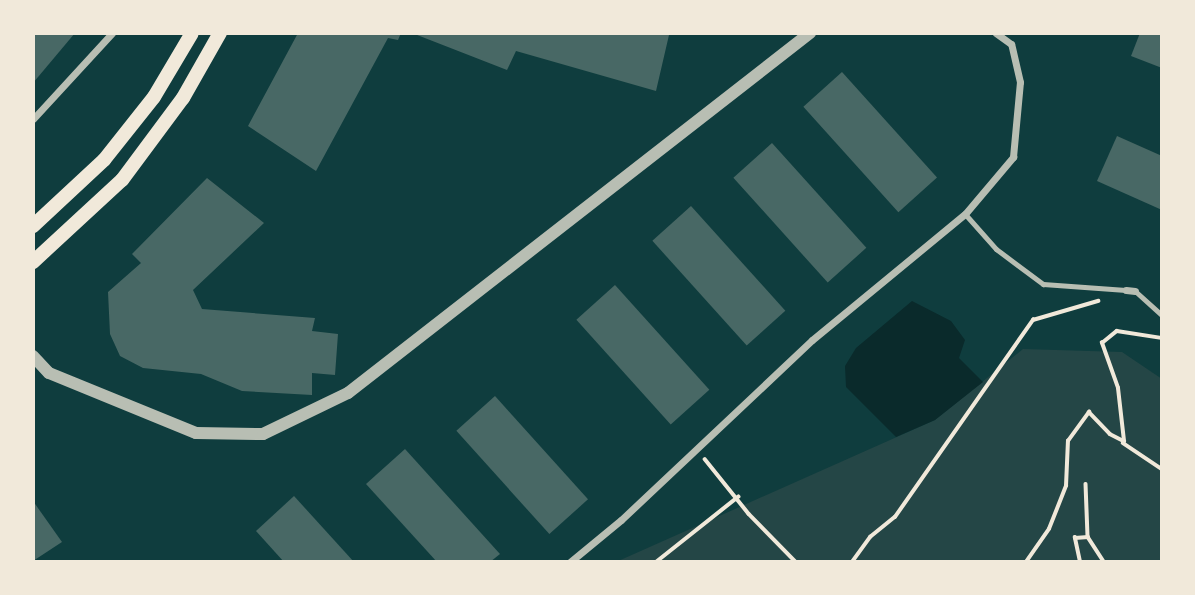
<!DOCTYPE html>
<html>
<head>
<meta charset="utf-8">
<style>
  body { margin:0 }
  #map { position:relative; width:1195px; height:595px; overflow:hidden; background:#0f3d3e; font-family:Quicksand,sans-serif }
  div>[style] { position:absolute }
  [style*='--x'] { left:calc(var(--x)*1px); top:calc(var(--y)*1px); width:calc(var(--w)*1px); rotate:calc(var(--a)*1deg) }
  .green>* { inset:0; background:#244646 }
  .water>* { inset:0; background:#0a2a2b }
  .building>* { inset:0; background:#486865; transform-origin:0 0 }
  .path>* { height:3.5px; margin:-1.75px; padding:0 1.75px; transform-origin:1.75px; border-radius:1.75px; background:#f1e9da }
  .service>* { height:5px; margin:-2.5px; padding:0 2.5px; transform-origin:2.5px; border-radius:2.5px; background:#b8beb3 }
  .minor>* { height:7px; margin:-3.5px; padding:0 3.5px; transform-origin:3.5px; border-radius:3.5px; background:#b8beb3 }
  .tertiary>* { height:12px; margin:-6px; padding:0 6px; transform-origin:6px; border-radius:6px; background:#b8beb3 }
  .secondary>* { height:14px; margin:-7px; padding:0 7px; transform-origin:7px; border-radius:7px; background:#f1e9da }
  span { translate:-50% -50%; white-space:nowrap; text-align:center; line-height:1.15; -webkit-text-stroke:7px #f1e9da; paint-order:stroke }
  .frame { position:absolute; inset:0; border:35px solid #f1e9da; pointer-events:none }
</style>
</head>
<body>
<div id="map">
  <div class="green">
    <i style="clip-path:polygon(1023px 349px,1122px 352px,1162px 379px,1162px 562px,616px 562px,935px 420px)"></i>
  </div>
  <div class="water">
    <i style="clip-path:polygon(912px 301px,951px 321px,965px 340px,959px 358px,983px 382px,935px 420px,896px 437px,846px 387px,845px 366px,856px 348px)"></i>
  </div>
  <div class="building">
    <i style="clip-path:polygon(33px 33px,75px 33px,33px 83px)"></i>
    <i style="clip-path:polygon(298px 33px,401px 33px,398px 40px,388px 38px,316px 171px,248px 126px)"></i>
    <i style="clip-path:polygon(412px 33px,664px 33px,669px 35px,656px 91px,516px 51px,507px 70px)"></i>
    <i style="clip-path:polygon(1140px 33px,1162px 33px,1162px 68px,1131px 56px)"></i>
    <i style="left:842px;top:72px;width:142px;height:52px;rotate:48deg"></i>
    <i style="clip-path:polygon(1117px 136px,1162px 156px,1162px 210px,1097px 181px)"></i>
    <i style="left:772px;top:143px;width:141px;height:52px;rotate:48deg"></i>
    <i style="clip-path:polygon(207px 178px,264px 223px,193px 290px,202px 309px,315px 318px,312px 331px,338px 334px,335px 375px,312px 373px,312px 395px,242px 391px,201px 374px,143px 368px,120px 356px,110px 334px,108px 292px,141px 263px,132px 254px)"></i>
    <i style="left:691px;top:206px;width:141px;height:52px;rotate:48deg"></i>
    <i style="left:615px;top:285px;width:141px;height:52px;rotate:48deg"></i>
    <i style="left:495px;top:396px;width:139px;height:52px;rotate:48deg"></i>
    <i style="clip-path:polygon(405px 449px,500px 554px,490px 562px,437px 562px,366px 484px)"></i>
    <i style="clip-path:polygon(294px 496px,354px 562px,284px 562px,256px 531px)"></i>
    <i style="clip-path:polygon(33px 501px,62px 542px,33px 561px)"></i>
  </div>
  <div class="path">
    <i style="--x:1123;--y:443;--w:47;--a:33.7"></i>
    <i style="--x:705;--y:459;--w:70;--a:51.3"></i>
    <i style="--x:749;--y:514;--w:67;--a:45.6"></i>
    <i style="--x:1086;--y:484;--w:53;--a:87.8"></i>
    <i style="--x:1088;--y:537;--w:30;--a:57"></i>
    <i style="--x:656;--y:562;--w:105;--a:-38.4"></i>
    <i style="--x:852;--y:562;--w:31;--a:-54"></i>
    <i style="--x:870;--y:537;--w:32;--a:-39"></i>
    <i style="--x:895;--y:517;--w:241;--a:-55"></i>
    <i style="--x:1033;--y:320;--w:68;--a:-16.3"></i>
    <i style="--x:1026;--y:562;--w:40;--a:-55.1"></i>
    <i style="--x:1049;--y:529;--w:46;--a:-68.4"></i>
    <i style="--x:1066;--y:486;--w:45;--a:-87.5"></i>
    <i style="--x:1068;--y:441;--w:36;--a:-54"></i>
    <i style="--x:1089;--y:412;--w:30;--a:46"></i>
    <i style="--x:1110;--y:434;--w:16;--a:27"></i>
    <i style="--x:1124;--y:441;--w:53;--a:-96.5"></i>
    <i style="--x:1118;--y:388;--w:48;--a:-109.6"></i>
    <i style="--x:1102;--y:343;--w:19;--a:-39"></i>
    <i style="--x:1117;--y:331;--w:46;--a:8.8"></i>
    <i style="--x:1080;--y:562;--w:25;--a:-102"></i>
    <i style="--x:1075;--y:538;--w:13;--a:-4"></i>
  </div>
  <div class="service">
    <i style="--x:965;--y:214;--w:47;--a:48.5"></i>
    <i style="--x:996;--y:249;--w:59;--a:36.7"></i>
    <i style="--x:1043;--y:284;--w:83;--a:4.1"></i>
    <i style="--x:1135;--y:291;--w:36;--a:42"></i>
  </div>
  <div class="minor">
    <i style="--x:33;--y:119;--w:117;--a:-47.4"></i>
    <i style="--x:1126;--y:290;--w:9;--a:6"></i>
    <i style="--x:570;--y:562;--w:66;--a:-39.5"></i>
    <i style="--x:621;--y:520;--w:262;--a:-43.3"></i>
    <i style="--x:812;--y:340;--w:198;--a:-39.5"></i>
    <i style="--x:965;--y:214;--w:75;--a:-49.9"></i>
    <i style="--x:1013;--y:157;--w:75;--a:-84.7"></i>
    <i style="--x:1020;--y:82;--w:39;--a:-103"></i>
    <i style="--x:1011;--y:44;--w:19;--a:-144"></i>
  </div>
  <div class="tertiary">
    <i style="--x:33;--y:356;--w:23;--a:47"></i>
    <i style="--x:49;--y:373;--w:159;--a:22.2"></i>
    <i style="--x:196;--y:433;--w:67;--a:0.9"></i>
    <i style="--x:263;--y:434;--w:94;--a:-25.8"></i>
    <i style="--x:348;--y:393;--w:586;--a:-37.93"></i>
  </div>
  <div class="secondary">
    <i style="--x:33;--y:226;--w:97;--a:-42.9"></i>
    <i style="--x:104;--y:160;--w:80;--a:-51.6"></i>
    <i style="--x:154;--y:97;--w:74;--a:-59.3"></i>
    <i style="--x:33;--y:262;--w:121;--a:-42.7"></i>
    <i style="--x:122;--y:180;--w:102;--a:-53.4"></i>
    <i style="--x:183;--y:98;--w:75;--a:-60.4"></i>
  </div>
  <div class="frame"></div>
</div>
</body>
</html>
